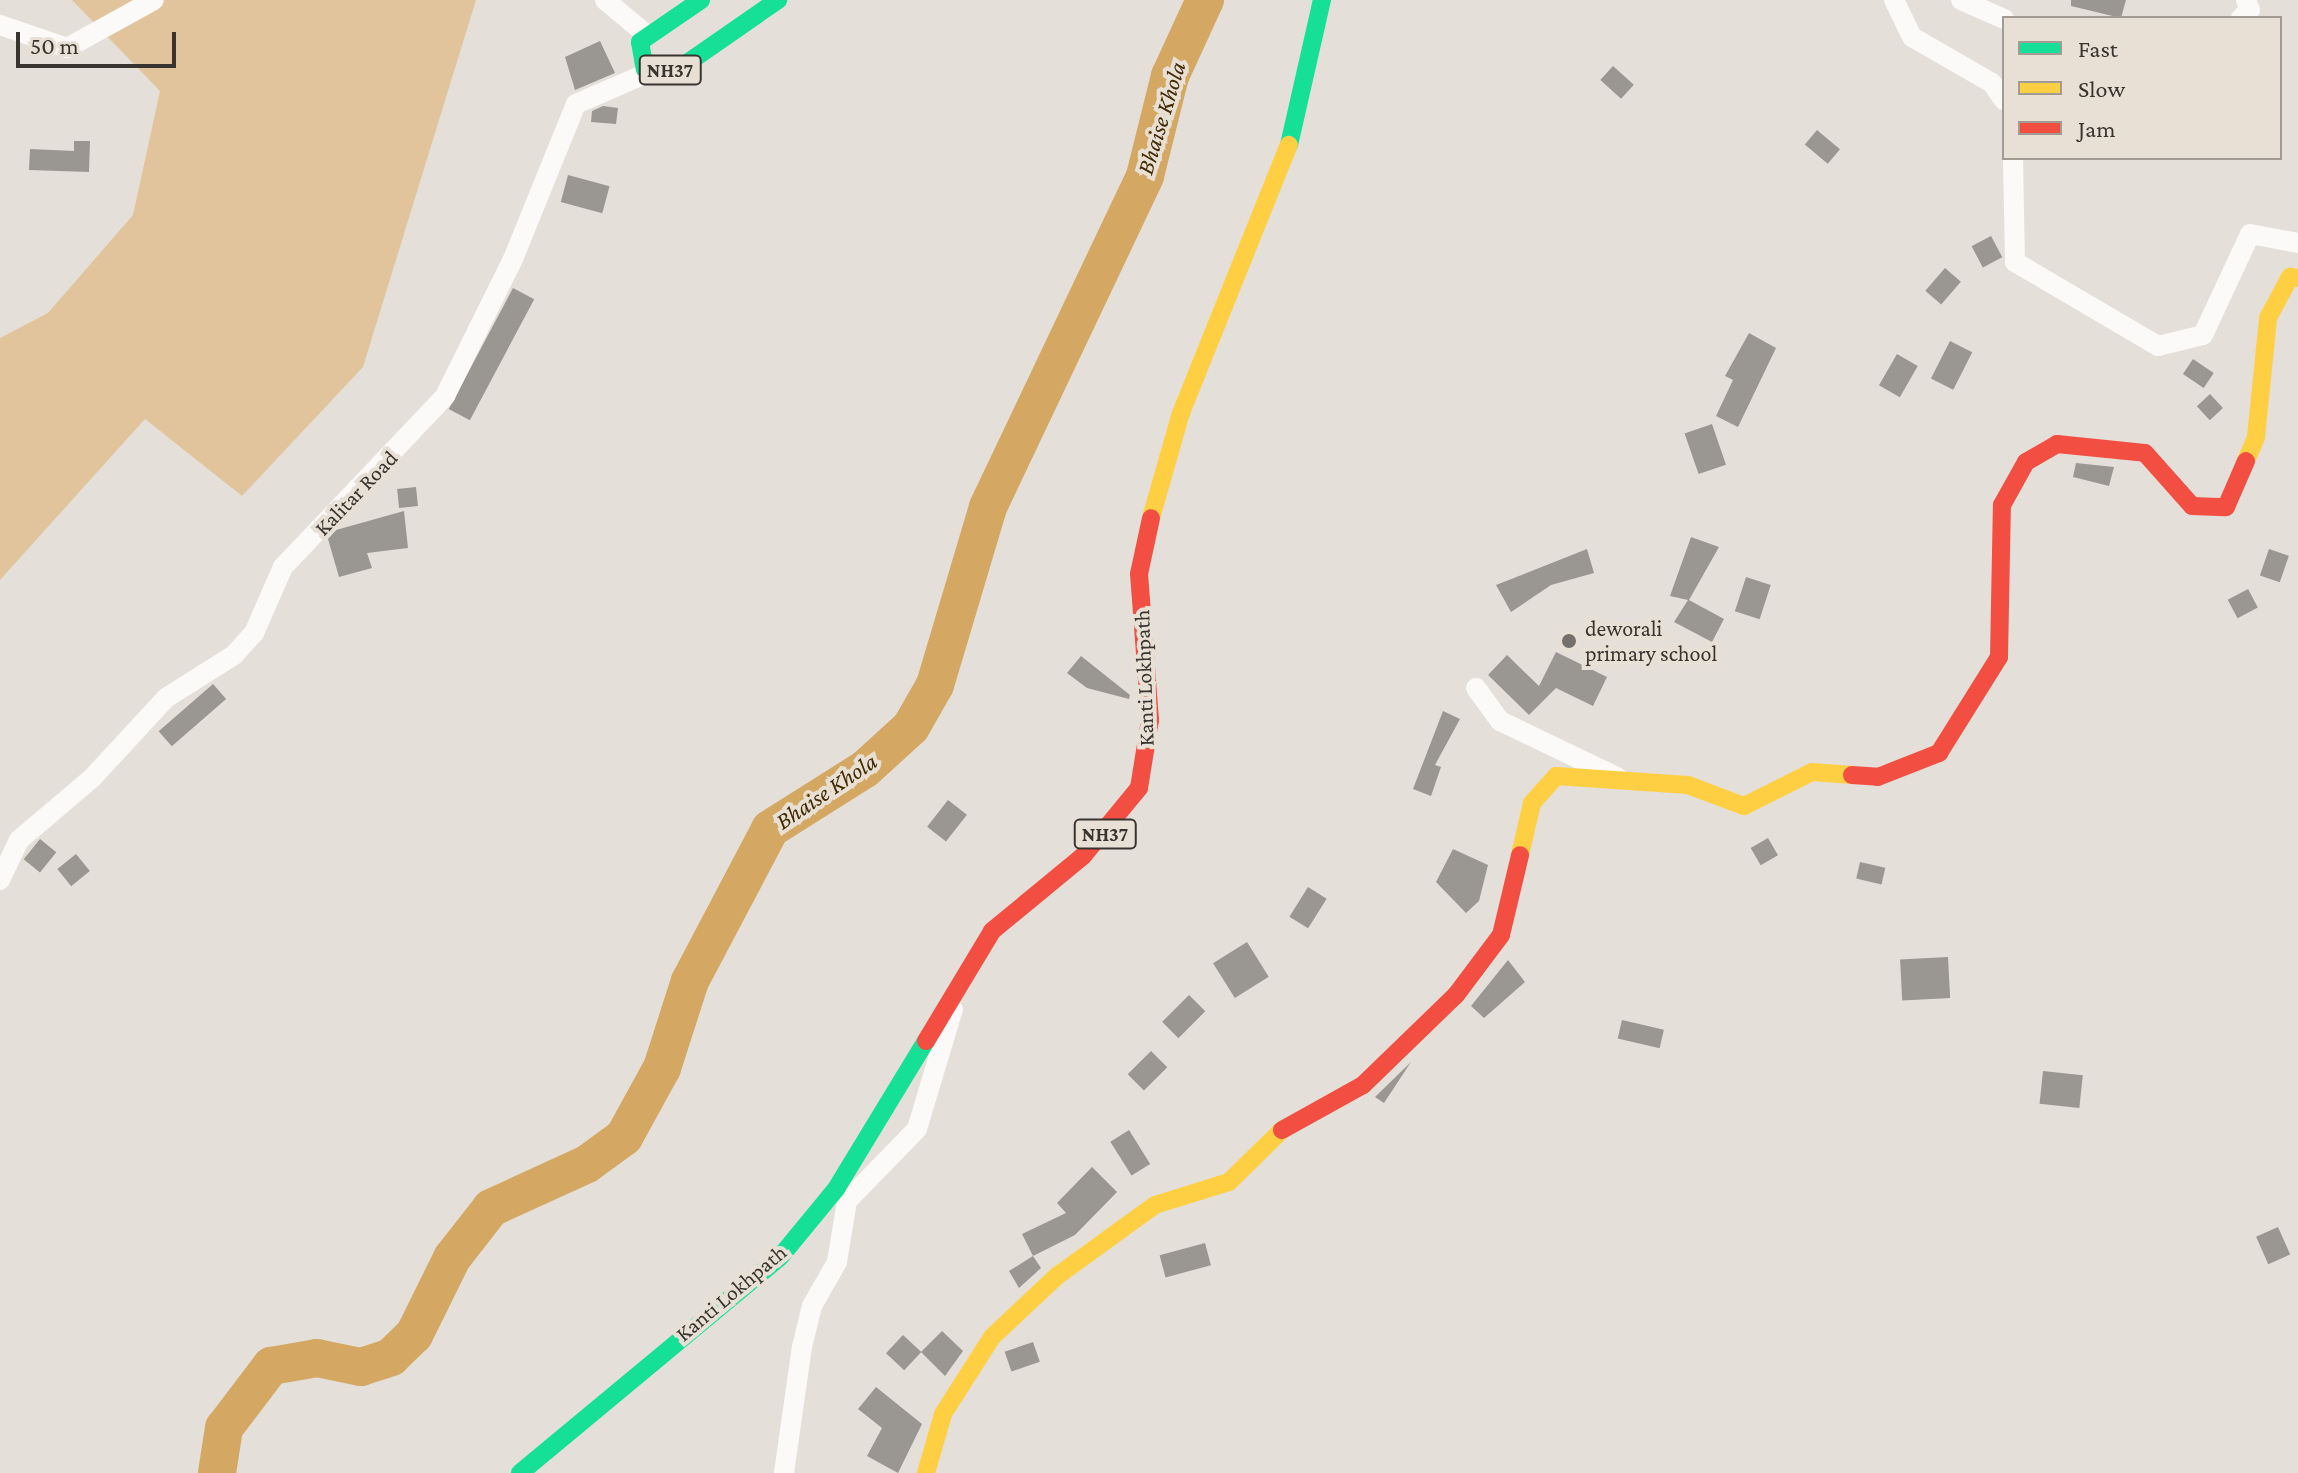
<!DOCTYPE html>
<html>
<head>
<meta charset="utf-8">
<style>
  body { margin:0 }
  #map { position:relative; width:2298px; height:1473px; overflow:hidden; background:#e4dfd9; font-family:"Crimson Pro",serif }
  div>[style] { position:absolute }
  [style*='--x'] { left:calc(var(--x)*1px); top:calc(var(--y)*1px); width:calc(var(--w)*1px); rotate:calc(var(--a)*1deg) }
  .green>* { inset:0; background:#e1c49c }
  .river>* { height:38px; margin:-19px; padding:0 19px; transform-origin:19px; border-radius:19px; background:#d4a863 }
  .building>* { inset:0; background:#9a9692; transform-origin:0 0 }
  .street>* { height:20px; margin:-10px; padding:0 10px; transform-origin:10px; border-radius:10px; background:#fbfaf9 }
  .fast>* { height:18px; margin:-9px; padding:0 9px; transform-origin:9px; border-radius:9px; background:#16e098 }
  .slow>* { height:18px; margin:-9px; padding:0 9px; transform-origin:9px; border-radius:9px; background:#ffcf43 }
  .jam>* { height:18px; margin:-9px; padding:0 9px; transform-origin:9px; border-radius:9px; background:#f24e42 }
  .dots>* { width:22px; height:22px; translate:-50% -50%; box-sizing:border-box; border:4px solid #e8e0d5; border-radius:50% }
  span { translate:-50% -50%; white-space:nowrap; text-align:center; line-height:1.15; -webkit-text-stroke:8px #e8e0d5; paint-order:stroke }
  .shield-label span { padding:2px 6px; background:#e8e0d5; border:2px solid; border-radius:6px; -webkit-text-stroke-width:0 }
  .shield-label { font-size:20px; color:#383430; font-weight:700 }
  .street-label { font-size:22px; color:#383430 }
  .poi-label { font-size:22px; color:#383430 }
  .left { translate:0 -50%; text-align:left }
  .water-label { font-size:24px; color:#432a02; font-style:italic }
  .legend { position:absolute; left:2002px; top:16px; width:280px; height:144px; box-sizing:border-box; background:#e8e0d5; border:2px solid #a29b93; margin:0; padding:10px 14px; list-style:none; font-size:24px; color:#383430 }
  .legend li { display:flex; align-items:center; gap:16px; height:40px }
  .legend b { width:40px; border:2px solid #a29b93 }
  .scale { position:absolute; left:16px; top:32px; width:160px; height:36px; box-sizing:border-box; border:4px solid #383430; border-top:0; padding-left:10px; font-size:24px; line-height:28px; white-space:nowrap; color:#383430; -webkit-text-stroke:6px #e8e0d5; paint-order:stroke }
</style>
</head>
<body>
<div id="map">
  <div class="green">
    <i style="clip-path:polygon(72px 0,476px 0,363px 367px,242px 496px,145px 419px,0 580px,0 338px,48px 313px,133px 215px,160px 91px)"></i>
  </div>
  <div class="river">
    <i style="--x:217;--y:1473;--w:46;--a:-81.2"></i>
    <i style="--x:224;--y:1428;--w:78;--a:-52.8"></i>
    <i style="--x:271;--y:1366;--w:47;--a:-9.9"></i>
    <i style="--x:317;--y:1358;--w:45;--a:11.6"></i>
    <i style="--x:361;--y:1367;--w:32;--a:-18"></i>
    <i style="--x:391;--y:1357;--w:32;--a:-44"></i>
    <i style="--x:414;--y:1335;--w:86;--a:-63.7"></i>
    <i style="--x:452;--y:1258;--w:63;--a:-52"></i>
    <i style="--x:491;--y:1208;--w:106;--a:-24.6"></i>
    <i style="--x:587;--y:1164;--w:46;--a:-36.1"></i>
    <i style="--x:624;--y:1137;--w:79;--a:-61.2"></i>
    <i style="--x:662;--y:1068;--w:91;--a:-72.2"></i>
    <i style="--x:690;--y:981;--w:172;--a:-62.2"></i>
    <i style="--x:770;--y:829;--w:112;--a:-32.3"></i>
    <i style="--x:865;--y:769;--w:62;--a:-42.4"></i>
    <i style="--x:911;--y:727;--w:48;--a:-60.3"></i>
    <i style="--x:935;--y:685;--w:186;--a:-73.4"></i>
    <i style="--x:988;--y:507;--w:366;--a:-64.6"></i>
    <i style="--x:1145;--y:176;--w:103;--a:-76"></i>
    <i style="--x:1170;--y:76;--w:84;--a:-65.3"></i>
  </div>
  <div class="building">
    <i style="clip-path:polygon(2071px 0,2126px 0,2121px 18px,2071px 6px)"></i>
    <i style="clip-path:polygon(600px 41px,615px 73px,575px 90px,565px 57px)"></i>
    <i style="left:1613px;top:66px;width:28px;height:19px;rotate:42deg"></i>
    <i style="clip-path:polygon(603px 106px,618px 108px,616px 124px,591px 122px,592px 111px)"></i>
    <i style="left:1817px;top:130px;width:30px;height:19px;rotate:40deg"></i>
    <i style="clip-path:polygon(74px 141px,90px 141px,89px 172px,29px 170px,30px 149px,74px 151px)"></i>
    <i style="left:568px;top:175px;width:43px;height:28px;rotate:15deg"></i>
    <i style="left:1991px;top:236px;width:24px;height:22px;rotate:62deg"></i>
    <i style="left:1945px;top:268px;width:21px;height:30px;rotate:41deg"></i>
    <i style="left:513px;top:288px;width:24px;height:137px;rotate:28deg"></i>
    <i style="clip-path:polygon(1749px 333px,1776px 348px,1738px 427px,1716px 416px,1733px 380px,1725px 376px)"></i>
    <i style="left:1950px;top:341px;width:25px;height:42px;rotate:27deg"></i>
    <i style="left:1897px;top:354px;width:24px;height:36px;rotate:30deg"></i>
    <i style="left:2193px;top:359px;width:25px;height:18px;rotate:34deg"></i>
    <i style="left:2210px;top:394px;width:19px;height:18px;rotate:47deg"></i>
    <i style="left:1712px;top:424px;width:43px;height:29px;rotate:71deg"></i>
    <i style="clip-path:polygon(2076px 463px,2114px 467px,2109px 486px,2073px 477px)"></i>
    <i style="left:416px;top:487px;width:19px;height:19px;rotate:84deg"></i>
    <i style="clip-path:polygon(404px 511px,408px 548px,367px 553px,372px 568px,339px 577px,328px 539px,336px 530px)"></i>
    <i style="clip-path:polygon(1691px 537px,1719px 547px,1689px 600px,1724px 619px,1712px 642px,1674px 622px,1688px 600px,1670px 596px)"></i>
    <i style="clip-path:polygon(1587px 549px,1594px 573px,1551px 585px,1511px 612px,1496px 585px)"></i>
    <i style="left:2269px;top:549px;width:21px;height:28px;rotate:19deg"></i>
    <i style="left:1746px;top:577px;width:26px;height:36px;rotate:18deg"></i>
    <i style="left:2248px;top:589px;width:21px;height:23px;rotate:62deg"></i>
    <i style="clip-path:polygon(1556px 652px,1607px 677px,1593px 706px,1556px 688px,1529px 715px,1488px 675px,1507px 655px,1539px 686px)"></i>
    <i style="clip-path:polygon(1081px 656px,1130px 695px,1129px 699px,1087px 688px,1067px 673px)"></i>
    <i style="left:213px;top:684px;width:20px;height:72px;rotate:49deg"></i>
    <i style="clip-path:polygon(1443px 711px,1460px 719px,1435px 765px,1441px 767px,1431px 796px,1413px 789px)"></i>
    <i style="left:948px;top:800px;width:24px;height:34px;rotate:38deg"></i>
    <i style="left:1768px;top:838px;width:20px;height:20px;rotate:60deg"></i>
    <i style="left:40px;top:839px;width:21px;height:26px;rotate:39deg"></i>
    <i style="clip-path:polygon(1453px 849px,1488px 865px,1479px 901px,1466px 913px,1436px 882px)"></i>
    <i style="left:76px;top:854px;width:22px;height:24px;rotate:51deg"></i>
    <i style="left:1860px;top:862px;width:26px;height:17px;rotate:13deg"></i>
    <i style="left:1308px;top:887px;width:22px;height:35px;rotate:32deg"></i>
    <i style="left:1247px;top:942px;width:41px;height:40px;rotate:58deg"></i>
    <i style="left:1948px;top:957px;width:41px;height:48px;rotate:87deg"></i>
    <i style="clip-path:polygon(1508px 960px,1525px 982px,1484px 1018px,1471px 1006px)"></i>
    <i style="left:1189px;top:995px;width:23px;height:38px;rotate:45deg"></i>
    <i style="left:1622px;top:1020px;width:43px;height:19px;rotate:13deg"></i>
    <i style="left:1151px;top:1051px;width:23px;height:33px;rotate:45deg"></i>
    <i style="clip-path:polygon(1411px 1062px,1384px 1103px,1375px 1097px)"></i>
    <i style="left:2043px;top:1071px;width:40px;height:33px;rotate:6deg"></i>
    <i style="left:1129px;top:1130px;width:40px;height:22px;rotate:58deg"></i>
    <i style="clip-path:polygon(1092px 1167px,1117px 1192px,1075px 1235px,1033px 1256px,1022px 1234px,1066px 1213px,1057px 1203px)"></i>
    <i style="left:2278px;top:1227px;width:30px;height:24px;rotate:66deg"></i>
    <i style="left:1205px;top:1243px;width:23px;height:47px;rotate:75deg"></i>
    <i style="clip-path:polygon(1033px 1256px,1041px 1268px,1019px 1288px,1009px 1271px)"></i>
    <i style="clip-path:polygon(942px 1331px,963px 1351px,945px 1376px,921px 1352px)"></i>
    <i style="left:903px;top:1335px;width:25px;height:25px;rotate:43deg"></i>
    <i style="left:1033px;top:1342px;width:21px;height:30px;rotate:71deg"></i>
    <i style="clip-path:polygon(876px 1387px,922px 1424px,898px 1473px,867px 1456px,882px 1428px,858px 1409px)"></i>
  </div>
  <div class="street">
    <i style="--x:605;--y:0;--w:55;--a:39.8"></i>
    <i style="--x:1894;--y:0;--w:41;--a:64.1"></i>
    <i style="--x:1912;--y:37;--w:92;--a:29.9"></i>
    <i style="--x:1992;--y:83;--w:21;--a:55"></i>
    <i style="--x:1961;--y:0;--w:47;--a:23.8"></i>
    <i style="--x:2241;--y:18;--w:12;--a:-42"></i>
    <i style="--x:2250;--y:10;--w:11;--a:-112"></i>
    <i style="--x:0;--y:25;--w:71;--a:18.9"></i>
    <i style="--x:67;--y:48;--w:99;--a:-28.9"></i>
    <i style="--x:2013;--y:158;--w:104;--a:88.9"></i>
    <i style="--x:2015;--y:262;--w:166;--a:30.4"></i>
    <i style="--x:2158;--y:346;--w:46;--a:-13.7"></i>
    <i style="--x:2203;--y:335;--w:111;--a:-65"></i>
    <i style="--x:2250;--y:234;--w:49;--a:10.6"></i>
    <i style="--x:1476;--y:688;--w:41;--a:54"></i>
    <i style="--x:1500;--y:721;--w:130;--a:25.6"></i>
    <i style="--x:0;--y:880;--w:44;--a:-64.6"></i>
    <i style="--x:19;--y:840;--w:96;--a:-40.3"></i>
    <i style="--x:92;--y:778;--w:109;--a:-47.2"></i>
    <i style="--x:166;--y:698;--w:80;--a:-32.3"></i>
    <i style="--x:234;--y:655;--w:30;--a:-48"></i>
    <i style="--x:254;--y:633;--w:72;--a:-66.3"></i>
    <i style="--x:283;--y:567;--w:236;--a:-46.5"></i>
    <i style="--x:445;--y:396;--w:153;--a:-63.6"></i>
    <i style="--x:513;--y:259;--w:167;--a:-67.9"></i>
    <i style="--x:576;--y:104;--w:83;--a:-23.5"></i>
    <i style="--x:784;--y:1473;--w:127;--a:-81.9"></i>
    <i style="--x:802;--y:1347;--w:42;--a:-76.3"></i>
    <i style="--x:812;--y:1306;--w:51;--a:-60.4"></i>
    <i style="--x:837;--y:1262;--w:62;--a:-80.7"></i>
    <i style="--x:847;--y:1201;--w:100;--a:-45.8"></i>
    <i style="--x:917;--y:1129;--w:125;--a:-73.3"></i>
  </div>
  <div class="fast">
    <i style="--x:701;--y:0;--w:74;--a:145.5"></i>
    <i style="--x:640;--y:42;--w:27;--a:80"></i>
    <i style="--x:645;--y:69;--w:38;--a:-5"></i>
    <i style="--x:683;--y:66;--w:116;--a:-34.8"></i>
    <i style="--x:1289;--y:145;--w:149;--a:-77.2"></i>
    <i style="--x:520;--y:1473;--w:338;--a:-39.7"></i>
    <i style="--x:780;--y:1257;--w:88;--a:-50.5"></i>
    <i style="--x:836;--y:1189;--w:173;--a:-58.7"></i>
  </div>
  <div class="slow">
    <i style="--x:2246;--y:461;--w:26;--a:-67"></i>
    <i style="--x:2256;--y:437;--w:120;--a:-84.2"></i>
    <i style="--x:2268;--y:318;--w:47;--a:-61.8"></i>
    <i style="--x:2290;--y:277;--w:8;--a:7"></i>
    <i style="--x:1151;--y:518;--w:109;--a:-74.1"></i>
    <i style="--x:1181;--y:413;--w:289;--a:-68.1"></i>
    <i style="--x:1520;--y:855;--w:53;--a:-77"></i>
    <i style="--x:1532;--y:803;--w:36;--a:-48"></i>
    <i style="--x:1556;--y:776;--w:132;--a:3.9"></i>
    <i style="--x:1688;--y:785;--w:60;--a:20.6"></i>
    <i style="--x:1744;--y:806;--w:76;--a:-26.6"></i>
    <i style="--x:1812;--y:772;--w:40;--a:4.3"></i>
    <i style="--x:926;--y:1473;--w:61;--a:-73.9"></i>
    <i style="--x:943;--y:1414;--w:91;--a:-57.5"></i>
    <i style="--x:992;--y:1337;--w:89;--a:-43.2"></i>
    <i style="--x:1057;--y:1276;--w:121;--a:-35.9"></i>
    <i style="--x:1155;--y:1205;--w:77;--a:-17.3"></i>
    <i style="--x:1229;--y:1182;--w:74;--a:-44.5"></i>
  </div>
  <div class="jam">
    <i style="--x:1852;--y:775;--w:26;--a:4"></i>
    <i style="--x:1878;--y:777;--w:66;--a:-21.5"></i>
    <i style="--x:1939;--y:753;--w:113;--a:-58"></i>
    <i style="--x:1999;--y:657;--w:152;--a:-88.9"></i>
    <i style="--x:2002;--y:505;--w:49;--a:-60.8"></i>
    <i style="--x:2026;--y:462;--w:36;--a:-30"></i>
    <i style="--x:2057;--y:444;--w:88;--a:5.8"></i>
    <i style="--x:2145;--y:453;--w:71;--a:48.4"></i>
    <i style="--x:2192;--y:506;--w:34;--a:2"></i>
    <i style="--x:2226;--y:507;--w:50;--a:-66.5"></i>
    <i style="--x:926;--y:1041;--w:128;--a:-59"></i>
    <i style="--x:992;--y:931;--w:118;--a:-39.5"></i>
    <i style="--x:1083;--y:856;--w:88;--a:-50.5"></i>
    <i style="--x:1139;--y:788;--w:69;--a:-80.8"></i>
    <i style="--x:1150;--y:720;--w:146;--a:-94.3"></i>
    <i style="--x:1139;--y:574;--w:57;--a:-77.9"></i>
    <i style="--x:1282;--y:1130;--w:93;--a:-29.1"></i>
    <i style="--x:1363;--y:1085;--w:129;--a:-44.1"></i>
    <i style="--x:1456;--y:995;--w:75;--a:-53.1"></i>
    <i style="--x:1501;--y:935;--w:82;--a:-76.6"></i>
  </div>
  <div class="dots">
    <i style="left:1569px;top:641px;background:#74706b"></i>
  </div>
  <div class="shield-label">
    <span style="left:670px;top:70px">NH37</span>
    <span style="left:1105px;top:834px">NH37</span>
  </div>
  <div class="street-label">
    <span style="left:356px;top:493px;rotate:-46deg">Kalitar Road</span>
    <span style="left:1144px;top:678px;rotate:-92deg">Kanti Lokhpath</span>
    <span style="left:731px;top:1293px;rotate:-40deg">Kanti Lokhpath</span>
  </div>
  <div class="poi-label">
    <span class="left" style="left:1585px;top:641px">deworali<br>primary school</span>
  </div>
  <div class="water-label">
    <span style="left:1161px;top:118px;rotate:-73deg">Bhaise Khola</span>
    <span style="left:826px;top:791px;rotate:-34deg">Bhaise Khola</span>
  </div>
  <ul class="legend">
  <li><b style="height:10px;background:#16e098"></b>Fast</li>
  <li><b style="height:10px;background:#ffcf43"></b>Slow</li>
  <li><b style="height:10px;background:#f24e42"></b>Jam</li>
  </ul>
  <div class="scale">50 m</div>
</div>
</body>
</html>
